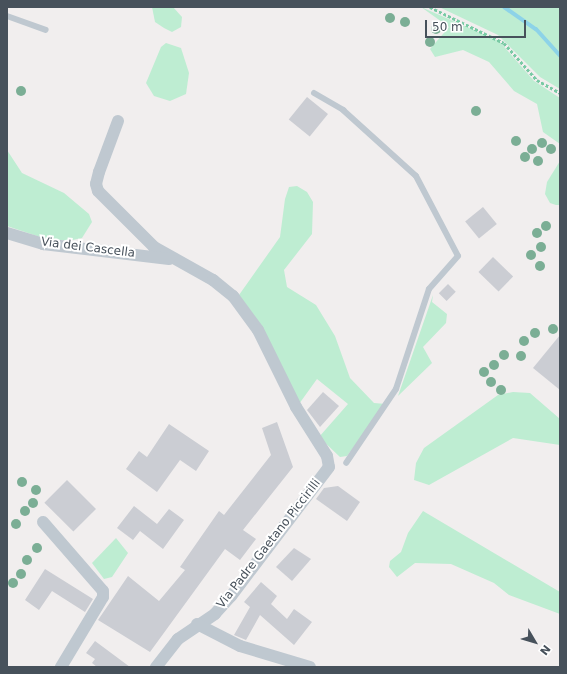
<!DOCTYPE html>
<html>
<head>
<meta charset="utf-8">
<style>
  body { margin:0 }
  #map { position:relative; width:567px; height:674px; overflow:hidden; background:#f1eeee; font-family:"DejaVu Sans",sans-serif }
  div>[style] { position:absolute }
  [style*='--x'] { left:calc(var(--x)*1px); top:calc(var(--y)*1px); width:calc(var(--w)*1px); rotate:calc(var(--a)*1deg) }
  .green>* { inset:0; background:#beedd2 }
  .stream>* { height:4px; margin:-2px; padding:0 2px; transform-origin:2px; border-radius:2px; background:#8dd3e8 }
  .building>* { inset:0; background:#cbcdd3; transform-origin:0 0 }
  .path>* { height:2.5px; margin-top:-1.25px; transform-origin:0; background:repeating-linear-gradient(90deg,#78caa4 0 3px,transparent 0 5px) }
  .service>* { height:6px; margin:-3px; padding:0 3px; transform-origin:3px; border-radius:3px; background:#bfc8d0 }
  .minor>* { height:12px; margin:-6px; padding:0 6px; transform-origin:6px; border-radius:6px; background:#bfc8d0 }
  .trees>* { width:10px; height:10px; margin:-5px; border-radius:50%; background:#7bae95 }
  span { translate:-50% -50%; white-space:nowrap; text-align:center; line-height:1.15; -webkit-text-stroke:4px #fff; paint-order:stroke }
  .street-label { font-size:12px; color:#47515b }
  .frame { position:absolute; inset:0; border:8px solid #47515b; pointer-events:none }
  .north { position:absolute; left:515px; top:622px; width:40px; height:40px; -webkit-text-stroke:3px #fff; paint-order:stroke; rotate:128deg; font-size:11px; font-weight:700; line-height:16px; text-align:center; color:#47515b }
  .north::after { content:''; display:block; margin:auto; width:14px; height:18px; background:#47515b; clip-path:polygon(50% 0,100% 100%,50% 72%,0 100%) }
  .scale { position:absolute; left:425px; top:20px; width:101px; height:18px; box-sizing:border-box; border:2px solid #47515b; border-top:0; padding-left:5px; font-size:12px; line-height:14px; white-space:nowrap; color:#47515b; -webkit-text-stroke:3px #fff; paint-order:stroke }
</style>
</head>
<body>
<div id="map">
  <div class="green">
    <i style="clip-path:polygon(152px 7px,173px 7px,182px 17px,181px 27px,172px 32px,164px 28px,155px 22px)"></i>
    <i style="clip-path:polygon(421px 7px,499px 41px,534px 81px,560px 98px,560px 144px,543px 132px,537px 104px,514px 91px,489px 62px,463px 50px,435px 57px,430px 49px,449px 27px)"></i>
    <i style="clip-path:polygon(439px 7px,560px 7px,560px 89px,540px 77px,498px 35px)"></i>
    <i style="clip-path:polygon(166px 43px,181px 48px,189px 73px,186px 94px,170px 101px,154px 96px,146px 83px,161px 47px)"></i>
    <i style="clip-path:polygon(7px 150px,22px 173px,64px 193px,89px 214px,92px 222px,82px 238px,68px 241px,43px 238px,7px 226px)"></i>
    <i style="clip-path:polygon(560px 161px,560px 205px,556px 205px,550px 203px,545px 194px,547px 182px)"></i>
    <i style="clip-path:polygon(297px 186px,307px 192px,313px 202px,312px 234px,284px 270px,287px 287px,316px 305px,335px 336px,350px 378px,374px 403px,386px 404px,347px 456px,340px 457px,319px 437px,348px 404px,317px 379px,299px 404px,239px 295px,280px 237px,285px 199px,289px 187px)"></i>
    <i style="clip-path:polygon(433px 295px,432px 302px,447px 314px,446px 323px,423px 347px,432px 363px,398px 396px)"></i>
    <i style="clip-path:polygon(513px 392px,530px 393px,560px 419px,560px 445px,513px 438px,429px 485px,414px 480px,416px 463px,424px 448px,498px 395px)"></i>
    <i style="clip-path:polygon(423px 511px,560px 592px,560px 614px,509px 595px,494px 583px,451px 564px,415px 563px,397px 577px,389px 567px,390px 561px,401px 552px,408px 533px)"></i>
    <i style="clip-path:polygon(116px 538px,128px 553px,112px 577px,104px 579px,92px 563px)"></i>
  </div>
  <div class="stream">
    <i style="--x:504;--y:7;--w:39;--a:35"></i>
    <i style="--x:536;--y:29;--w:36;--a:48"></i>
  </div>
  <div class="building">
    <i style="left:307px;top:97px;width:27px;height:29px;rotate:39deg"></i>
    <i style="left:483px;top:207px;width:22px;height:23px;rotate:51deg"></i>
    <i style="left:493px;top:257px;width:28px;height:21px;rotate:44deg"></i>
    <i style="left:448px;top:284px;width:11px;height:13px;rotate:45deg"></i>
    <i style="clip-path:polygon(560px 335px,560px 390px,533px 368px)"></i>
    <i style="clip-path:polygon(323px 392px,339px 406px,320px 427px,307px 410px)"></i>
    <i style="clip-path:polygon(277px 422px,293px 467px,243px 530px,256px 539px,240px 560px,225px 549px,150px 652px,98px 620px,128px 576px,159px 601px,185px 570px,180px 567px,219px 511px,224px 515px,271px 455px,262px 428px)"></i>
    <i style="clip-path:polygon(169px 424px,209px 451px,196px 471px,180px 460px,157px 492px,126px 469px,139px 451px,147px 457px)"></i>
    <i style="left:67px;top:480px;width:41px;height:32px;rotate:45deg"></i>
    <i style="clip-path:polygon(338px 486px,360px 502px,347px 521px,316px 499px,324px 488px)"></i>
    <i style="clip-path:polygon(134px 506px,157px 524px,169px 509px,184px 520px,163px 549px,140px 531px,133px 540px,117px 528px)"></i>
    <i style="clip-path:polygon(294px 548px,311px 559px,292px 581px,276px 567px)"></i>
    <i style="clip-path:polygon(45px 569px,93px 599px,85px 612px,52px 591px,39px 610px,25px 600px)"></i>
    <i style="clip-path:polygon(261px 582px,277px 596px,271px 604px,287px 619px,294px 609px,312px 622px,294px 645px,260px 615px,246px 640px,234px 635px,250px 607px,244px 602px)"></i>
    <i style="clip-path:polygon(95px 641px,130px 667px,97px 667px,92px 663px,95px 659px,86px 653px)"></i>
  </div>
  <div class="path">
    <i style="--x:430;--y:7;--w:82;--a:25.9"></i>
    <i style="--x:504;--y:43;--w:50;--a:48.3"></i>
    <i style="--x:537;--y:80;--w:26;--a:29"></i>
  </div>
  <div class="service">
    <i style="--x:7;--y:16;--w:41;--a:19.7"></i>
    <i style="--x:314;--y:93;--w:34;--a:30"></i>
    <i style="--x:343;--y:110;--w:98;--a:42.1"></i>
    <i style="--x:416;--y:176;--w:90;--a:62.3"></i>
    <i style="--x:458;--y:256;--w:44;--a:131.3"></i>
    <i style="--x:429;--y:289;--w:105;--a:108.3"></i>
    <i style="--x:396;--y:389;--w:89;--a:124"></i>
  </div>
  <div class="minor">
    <i style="--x:118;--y:121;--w:54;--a:110.4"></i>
    <i style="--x:99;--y:172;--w:12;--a:104"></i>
    <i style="--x:96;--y:184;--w:7;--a:74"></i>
    <i style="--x:98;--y:191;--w:79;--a:45"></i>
    <i style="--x:154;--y:247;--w:68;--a:29.2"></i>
    <i style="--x:213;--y:280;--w:26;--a:39"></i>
    <i style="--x:233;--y:296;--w:42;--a:53.7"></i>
    <i style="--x:258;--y:330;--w:86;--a:63.7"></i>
    <i style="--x:296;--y:407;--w:58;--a:57.7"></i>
    <i style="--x:327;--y:456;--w:11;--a:80"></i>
    <i style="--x:329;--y:467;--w:162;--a:127.2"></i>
    <i style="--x:231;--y:596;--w:24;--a:132"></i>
    <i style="--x:215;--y:614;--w:45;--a:146"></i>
    <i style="--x:178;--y:639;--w:36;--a:128"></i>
    <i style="--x:7;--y:233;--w:38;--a:17"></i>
    <i style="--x:43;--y:244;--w:127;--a:6.8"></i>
    <i style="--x:43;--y:522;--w:91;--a:49"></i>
    <i style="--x:103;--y:591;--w:6;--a:90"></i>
    <i style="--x:103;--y:597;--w:82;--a:121"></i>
    <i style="--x:197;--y:624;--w:48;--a:27.1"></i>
    <i style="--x:240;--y:646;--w:73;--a:16.7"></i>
  </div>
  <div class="trees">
    <i style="left:390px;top:18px"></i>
    <i style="left:405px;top:22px"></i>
    <i style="left:436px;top:29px"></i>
    <i style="left:430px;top:42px"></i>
    <i style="left:21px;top:91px"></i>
    <i style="left:476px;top:111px"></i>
    <i style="left:516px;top:141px"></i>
    <i style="left:542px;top:143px"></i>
    <i style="left:532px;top:149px"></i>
    <i style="left:551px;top:149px"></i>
    <i style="left:525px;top:157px"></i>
    <i style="left:538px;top:161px"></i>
    <i style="left:546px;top:226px"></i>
    <i style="left:537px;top:233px"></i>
    <i style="left:541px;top:247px"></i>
    <i style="left:531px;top:255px"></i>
    <i style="left:540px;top:266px"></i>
    <i style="left:553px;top:329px"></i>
    <i style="left:535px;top:333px"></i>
    <i style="left:524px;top:341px"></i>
    <i style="left:504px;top:355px"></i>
    <i style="left:521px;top:356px"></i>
    <i style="left:494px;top:365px"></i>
    <i style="left:484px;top:372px"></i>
    <i style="left:491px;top:382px"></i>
    <i style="left:501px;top:390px"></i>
    <i style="left:22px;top:482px"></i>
    <i style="left:36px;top:490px"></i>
    <i style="left:33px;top:503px"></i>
    <i style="left:25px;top:511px"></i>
    <i style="left:16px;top:524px"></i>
    <i style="left:37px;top:548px"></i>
    <i style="left:27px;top:560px"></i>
    <i style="left:21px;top:574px"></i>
    <i style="left:13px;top:583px"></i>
  </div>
  <div class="street-label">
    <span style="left:88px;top:248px;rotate:7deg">Via dei Cascella</span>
    <span style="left:269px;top:544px;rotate:-52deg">Via Padre Gaetano Piccirilli</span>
  </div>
  <div class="frame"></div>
  <div class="north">N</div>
  <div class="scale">50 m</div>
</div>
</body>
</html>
